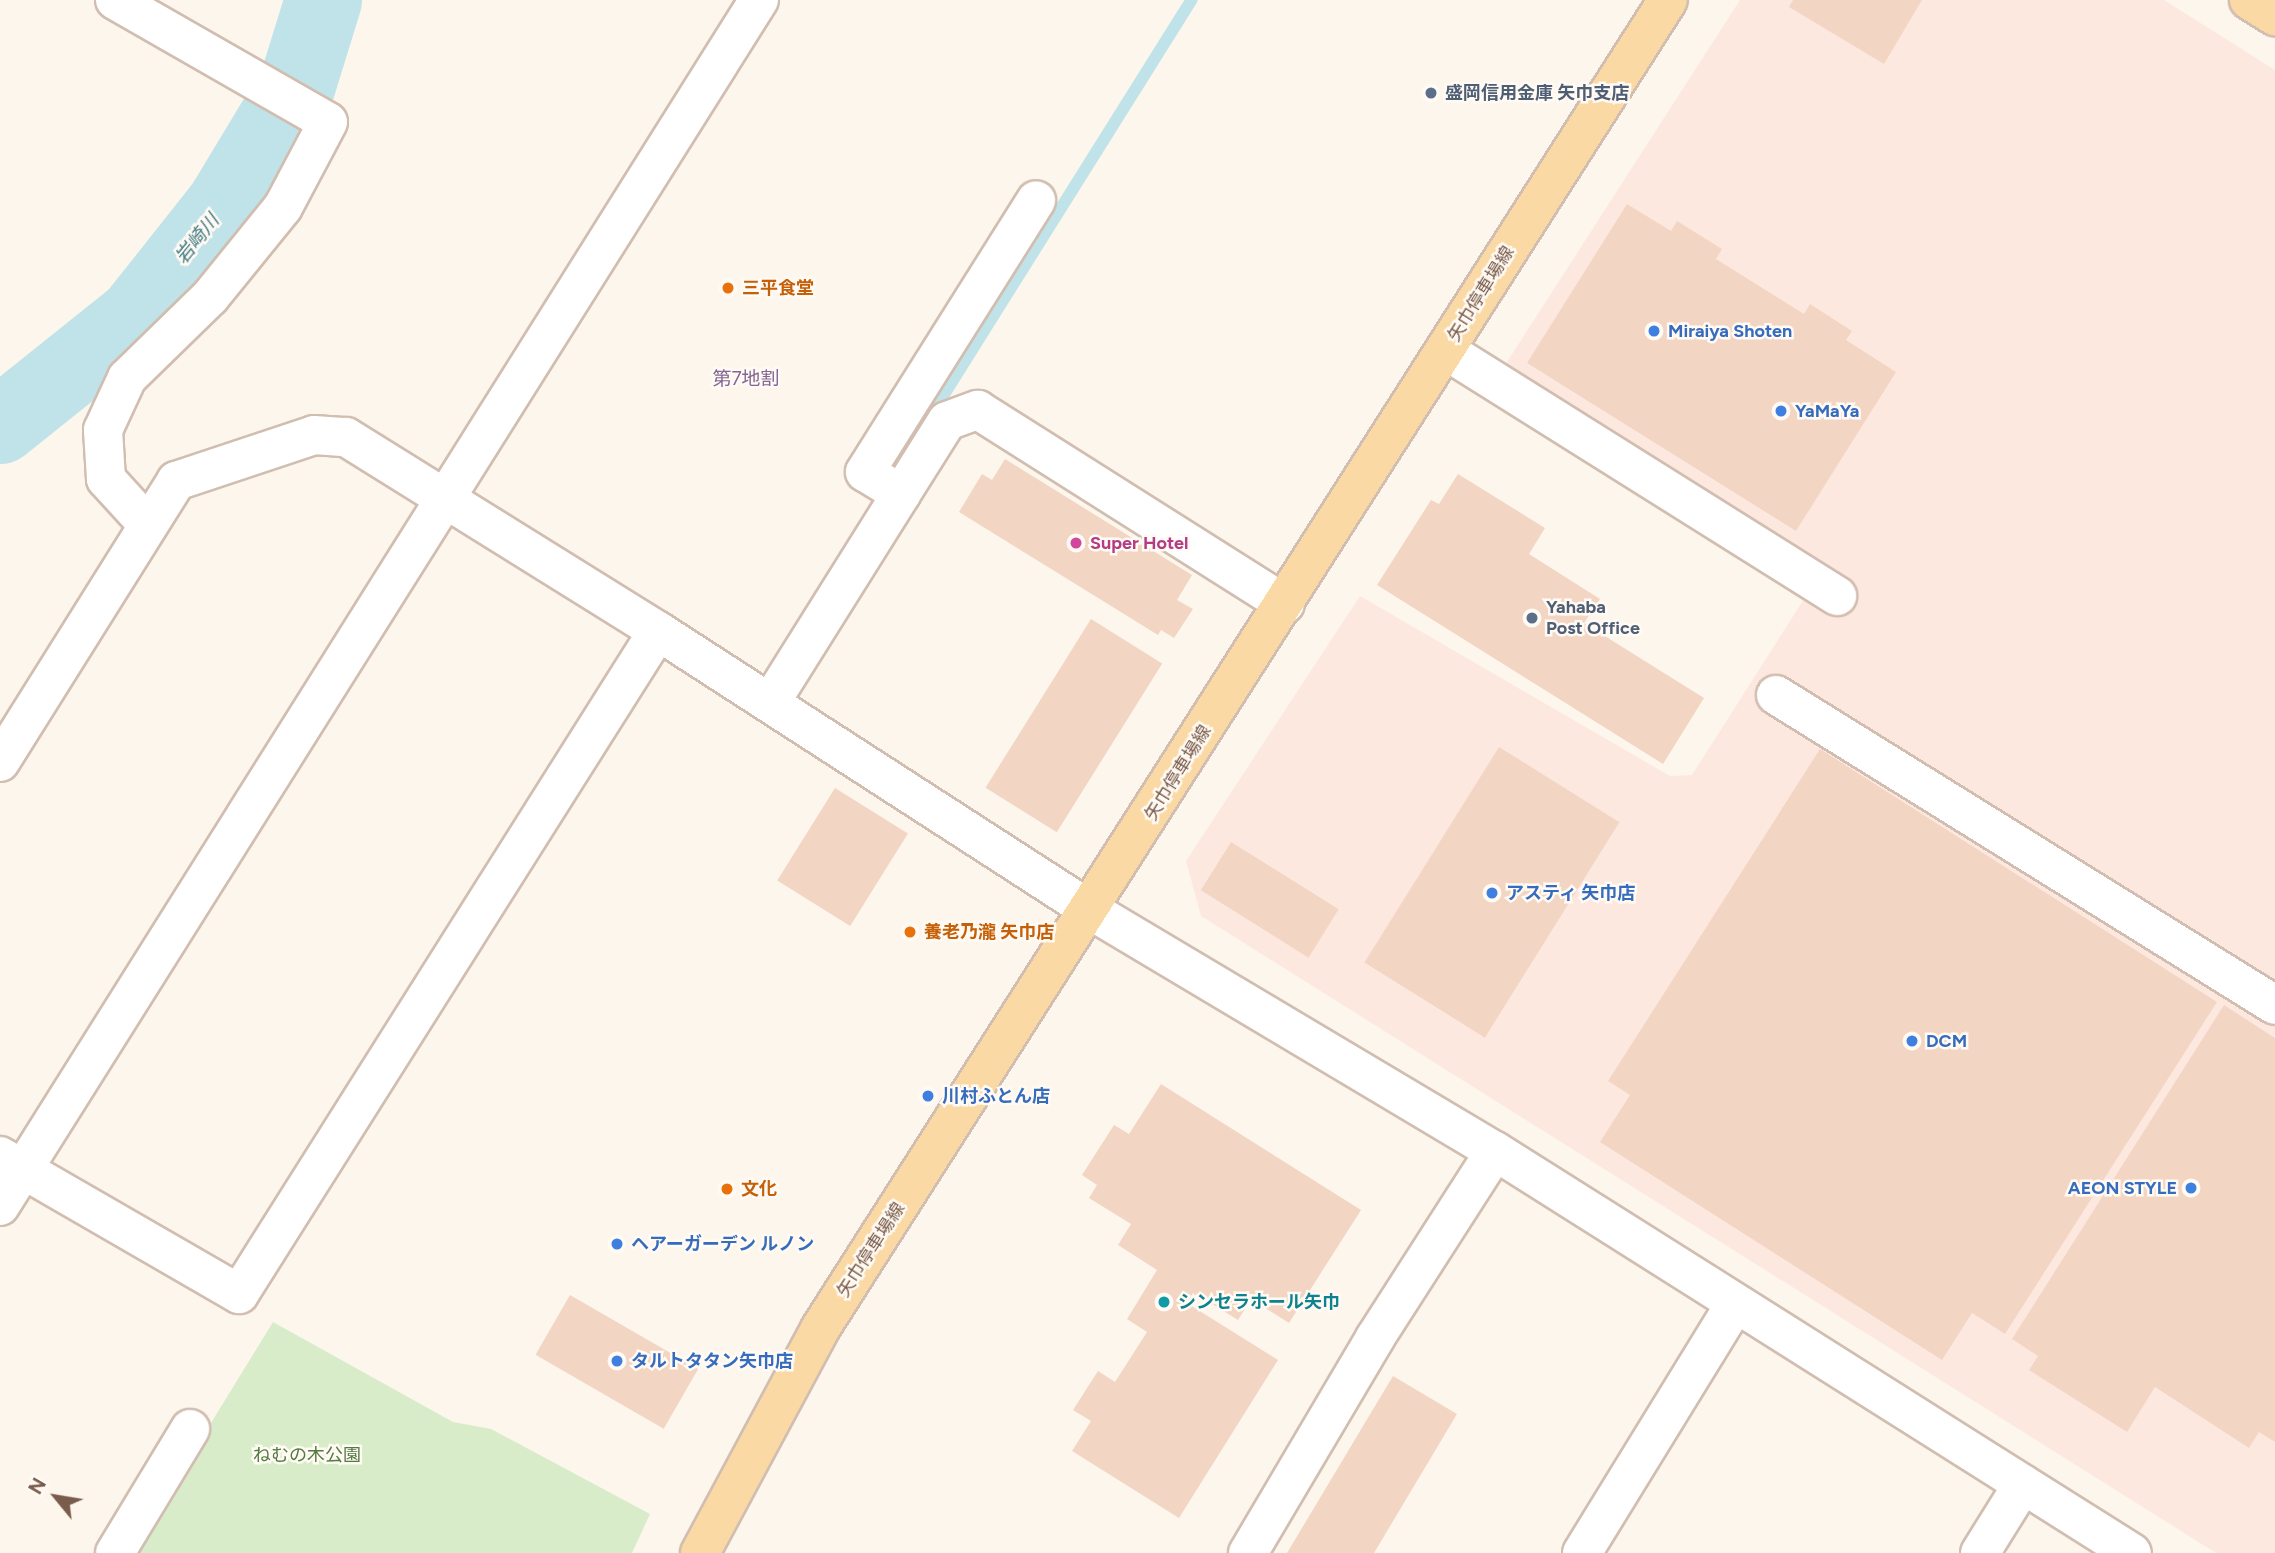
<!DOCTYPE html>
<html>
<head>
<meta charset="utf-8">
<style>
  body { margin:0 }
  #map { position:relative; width:2275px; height:1553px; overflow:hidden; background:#fdf6ec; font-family:Figtree,"Noto Sans JP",sans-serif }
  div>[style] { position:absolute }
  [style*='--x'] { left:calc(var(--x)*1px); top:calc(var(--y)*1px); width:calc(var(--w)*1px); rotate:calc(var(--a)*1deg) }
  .commercial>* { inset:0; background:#fde8e0 }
  .green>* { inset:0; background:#d8ecc9 }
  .stream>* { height:12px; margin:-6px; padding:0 6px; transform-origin:6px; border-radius:6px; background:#bfe3e8 }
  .river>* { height:77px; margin:-38.5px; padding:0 38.5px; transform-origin:38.5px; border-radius:38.5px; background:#bfe3e8 }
  .building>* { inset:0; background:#f3d5c3; transform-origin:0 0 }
  .roads { filter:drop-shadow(2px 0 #d1beb0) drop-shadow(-2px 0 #d1beb0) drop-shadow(0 2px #d1beb0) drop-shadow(0 -2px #d1beb0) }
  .minor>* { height:38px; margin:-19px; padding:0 19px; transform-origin:19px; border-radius:19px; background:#fff }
  .major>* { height:38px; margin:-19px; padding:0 19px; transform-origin:19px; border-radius:19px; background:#fbd9a5 }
  .dots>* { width:19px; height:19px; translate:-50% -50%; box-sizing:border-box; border:4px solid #fffaf3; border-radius:50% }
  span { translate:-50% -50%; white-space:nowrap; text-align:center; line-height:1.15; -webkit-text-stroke:5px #fffaf3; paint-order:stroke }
  .service-label { font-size:18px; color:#4e5e75; font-weight:700 }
  .left { translate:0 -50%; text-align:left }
  .food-label { font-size:18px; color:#c56008; font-weight:700 }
  .street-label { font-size:18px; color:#7a5c4d }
  .shop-label { font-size:18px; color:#366cbe; font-weight:700 }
  .right { translate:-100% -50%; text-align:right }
  .hotel-label { font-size:18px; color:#b23c85; font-weight:700 }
  .culture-label { font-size:18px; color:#0d838f; font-weight:700 }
  .park-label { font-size:18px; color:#537a41 }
  .water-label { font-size:19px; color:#437c86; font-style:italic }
  .neighbourhood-label { font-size:19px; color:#846695 }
  .north { position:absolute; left:21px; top:1462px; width:70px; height:70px; -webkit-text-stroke:5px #fffaf3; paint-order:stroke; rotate:300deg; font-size:19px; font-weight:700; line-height:28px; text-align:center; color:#7a5c4d }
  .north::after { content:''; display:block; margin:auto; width:24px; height:32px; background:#7a5c4d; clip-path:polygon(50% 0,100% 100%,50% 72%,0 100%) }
</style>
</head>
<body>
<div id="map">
  <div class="commercial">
    <i style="clip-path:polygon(1740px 0,2164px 0,2275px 70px,2275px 1553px,2216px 1553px,1201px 916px,1186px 861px,1360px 596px,1670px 776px,1692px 775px,1825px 566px,1505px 365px)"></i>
  </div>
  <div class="green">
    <i style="clip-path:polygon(273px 1322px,453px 1422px,491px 1429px,650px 1514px,632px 1553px,131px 1553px)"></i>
  </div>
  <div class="stream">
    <i style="--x:928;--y:420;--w:496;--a:-57.9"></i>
  </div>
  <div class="river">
    <i style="--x:0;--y:425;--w:174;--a:-38.7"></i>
    <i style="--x:136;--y:316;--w:142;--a:-51.6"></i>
    <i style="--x:224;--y:205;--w:141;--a:-58.9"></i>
    <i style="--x:297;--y:84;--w:88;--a:-72.8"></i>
  </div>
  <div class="building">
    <i style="clip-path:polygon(1793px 0,1922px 0,1884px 64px,1789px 7px)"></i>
    <i style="clip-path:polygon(1627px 204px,1671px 231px,1677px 221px,1722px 249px,1716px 259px,1804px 314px,1810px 304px,1852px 331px,1846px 340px,1896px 372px,1796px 531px,1527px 363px)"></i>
    <i style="clip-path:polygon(1005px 459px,1192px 575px,1177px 600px,1193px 609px,1174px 638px,1161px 630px,1158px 635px,959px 512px,982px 474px,992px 480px)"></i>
    <i style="clip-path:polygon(1458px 474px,1545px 528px,1529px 554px,1600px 599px,1584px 623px,1704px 698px,1663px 764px,1377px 585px,1431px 500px,1439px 504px)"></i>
    <i style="left:1091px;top:619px;width:84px;height:199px;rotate:32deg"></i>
    <i style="left:1499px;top:747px;width:142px;height:254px;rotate:32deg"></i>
    <i style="clip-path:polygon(1820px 749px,2217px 1002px,2005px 1334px,1972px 1313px,1942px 1360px,1600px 1142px,1630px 1095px,1608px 1081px)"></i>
    <i style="left:835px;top:788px;width:86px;height:109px;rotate:32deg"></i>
    <i style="left:1231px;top:842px;width:127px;height:57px;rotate:32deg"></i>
    <i style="clip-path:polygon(2224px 1005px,2275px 1038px,2275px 1442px,2259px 1432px,2249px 1448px,2155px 1387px,2127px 1432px,2029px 1370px,2038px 1356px,2012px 1339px)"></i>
    <i style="clip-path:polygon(1161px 1084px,1361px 1210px,1289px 1323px,1251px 1299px,1238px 1320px,1196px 1294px,1190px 1305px,1278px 1360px,1179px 1518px,1072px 1451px,1091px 1421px,1073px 1410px,1098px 1371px,1115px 1382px,1147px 1332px,1127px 1319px,1157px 1270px,1118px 1245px,1131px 1224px,1089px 1198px,1097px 1185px,1082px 1175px,1114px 1125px,1129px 1134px)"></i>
    <i style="left:570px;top:1295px;width:148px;height:69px;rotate:30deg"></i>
    <i style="clip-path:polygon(1393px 1376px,1457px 1414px,1374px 1553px,1287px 1553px)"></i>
  </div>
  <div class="roads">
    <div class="minor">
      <i style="--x:115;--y:0;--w:245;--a:29.8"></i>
      <i style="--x:328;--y:122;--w:96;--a:117.9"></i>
      <i style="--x:283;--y:207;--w:116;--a:129"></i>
      <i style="--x:210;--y:297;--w:116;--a:135.7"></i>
      <i style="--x:127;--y:378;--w:57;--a:114.8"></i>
      <i style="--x:103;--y:430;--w:49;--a:86.5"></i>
      <i style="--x:106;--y:479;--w:62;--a:47.6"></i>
      <i style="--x:1445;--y:350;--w:463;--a:32.1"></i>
      <i style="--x:901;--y:494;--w:86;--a:-57.8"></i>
      <i style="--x:947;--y:421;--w:33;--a:-20"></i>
      <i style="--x:978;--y:410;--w:363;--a:32.3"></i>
      <i style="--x:1776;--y:695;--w:587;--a:31.85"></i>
      <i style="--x:770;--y:703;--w:247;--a:-57.9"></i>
      <i style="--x:901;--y:494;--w:42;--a:-148.6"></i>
      <i style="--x:865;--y:472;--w:321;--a:-57.8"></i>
      <i style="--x:0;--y:762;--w:332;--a:-57.9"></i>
      <i style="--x:176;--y:481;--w:145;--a:-18.4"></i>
      <i style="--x:314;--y:435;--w:32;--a:4"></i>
      <i style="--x:346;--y:437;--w:367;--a:31.9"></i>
      <i style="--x:658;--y:631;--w:514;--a:32.86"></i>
      <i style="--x:1090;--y:910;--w:471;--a:30.8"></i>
      <i style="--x:1495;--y:1151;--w:753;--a:32.26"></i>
      <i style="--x:0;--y:1156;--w:276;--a:30"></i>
      <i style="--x:239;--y:1294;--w:784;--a:-57.71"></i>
      <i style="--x:0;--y:1206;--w:1425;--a:-57.82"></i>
      <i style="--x:115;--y:1553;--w:145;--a:-58.8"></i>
      <i style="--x:1248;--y:1553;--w:250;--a:-59.4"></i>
      <i style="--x:1375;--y:1338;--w:222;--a:-57.3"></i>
      <i style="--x:1582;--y:1553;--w:292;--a:-58.4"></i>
      <i style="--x:1980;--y:1553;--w:81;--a:-58.1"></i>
    </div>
    <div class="major">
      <i style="--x:2249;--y:0;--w:31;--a:32"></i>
      <i style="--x:700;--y:1553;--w:254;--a:-61.8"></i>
      <i style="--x:820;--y:1329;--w:1576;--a:-57.46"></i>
    </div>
  </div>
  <div class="dots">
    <i style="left:1431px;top:93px;background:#5c6f8a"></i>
    <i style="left:728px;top:288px;background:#e8710a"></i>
    <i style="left:1654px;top:331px;background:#3f7fe0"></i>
    <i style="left:1781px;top:411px;background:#3f7fe0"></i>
    <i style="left:1076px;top:543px;background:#d1479c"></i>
    <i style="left:1532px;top:618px;background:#5c6f8a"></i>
    <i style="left:1492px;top:893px;background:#3f7fe0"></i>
    <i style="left:910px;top:932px;background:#e8710a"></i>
    <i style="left:1912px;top:1041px;background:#3f7fe0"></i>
    <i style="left:928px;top:1096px;background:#3f7fe0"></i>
    <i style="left:2191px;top:1188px;background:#3f7fe0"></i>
    <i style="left:727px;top:1189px;background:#e8710a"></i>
    <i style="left:617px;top:1244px;background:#3f7fe0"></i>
    <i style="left:1164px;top:1302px;background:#0f9aa8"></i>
    <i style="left:617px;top:1361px;background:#3f7fe0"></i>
  </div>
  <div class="service-label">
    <span class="left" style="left:1445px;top:93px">盛岡信用金庫 矢巾支店</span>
    <span class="left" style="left:1546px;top:618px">Yahaba<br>Post Office</span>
  </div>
  <div class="food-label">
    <span class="left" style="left:742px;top:288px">三平食堂</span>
    <span class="left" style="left:924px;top:932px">養老乃瀧 矢巾店</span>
    <span class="left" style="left:741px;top:1189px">文化</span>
  </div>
  <div class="street-label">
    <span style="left:1481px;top:294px;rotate:-58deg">矢巾停車場線</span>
    <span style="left:1178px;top:773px;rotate:-58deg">矢巾停車場線</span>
    <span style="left:871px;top:1250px;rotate:-57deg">矢巾停車場線</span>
  </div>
  <div class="shop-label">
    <span class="left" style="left:1668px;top:331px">Miraiya Shoten</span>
    <span class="left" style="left:1795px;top:411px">YaMaYa</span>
    <span class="left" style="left:1506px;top:893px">アスティ 矢巾店</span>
    <span class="left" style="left:1926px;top:1041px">DCM</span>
    <span class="left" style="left:942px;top:1096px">川村ふとん店</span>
    <span class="right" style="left:2177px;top:1188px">AEON STYLE</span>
    <span class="left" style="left:631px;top:1244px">ヘアーガーデン ルノン</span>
    <span class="left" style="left:631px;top:1361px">タルトタタン矢巾店</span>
  </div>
  <div class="hotel-label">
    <span class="left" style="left:1090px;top:543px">Super Hotel</span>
  </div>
  <div class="culture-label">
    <span class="left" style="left:1178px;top:1302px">シンセラホール矢巾</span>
  </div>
  <div class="park-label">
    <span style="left:307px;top:1455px">ねむの木公園</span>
  </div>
  <div class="water-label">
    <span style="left:197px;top:239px;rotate:-51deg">岩崎川</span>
  </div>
  <div class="neighbourhood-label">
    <span style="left:746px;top:379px">第7地割</span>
  </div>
  <div class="north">N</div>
</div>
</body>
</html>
